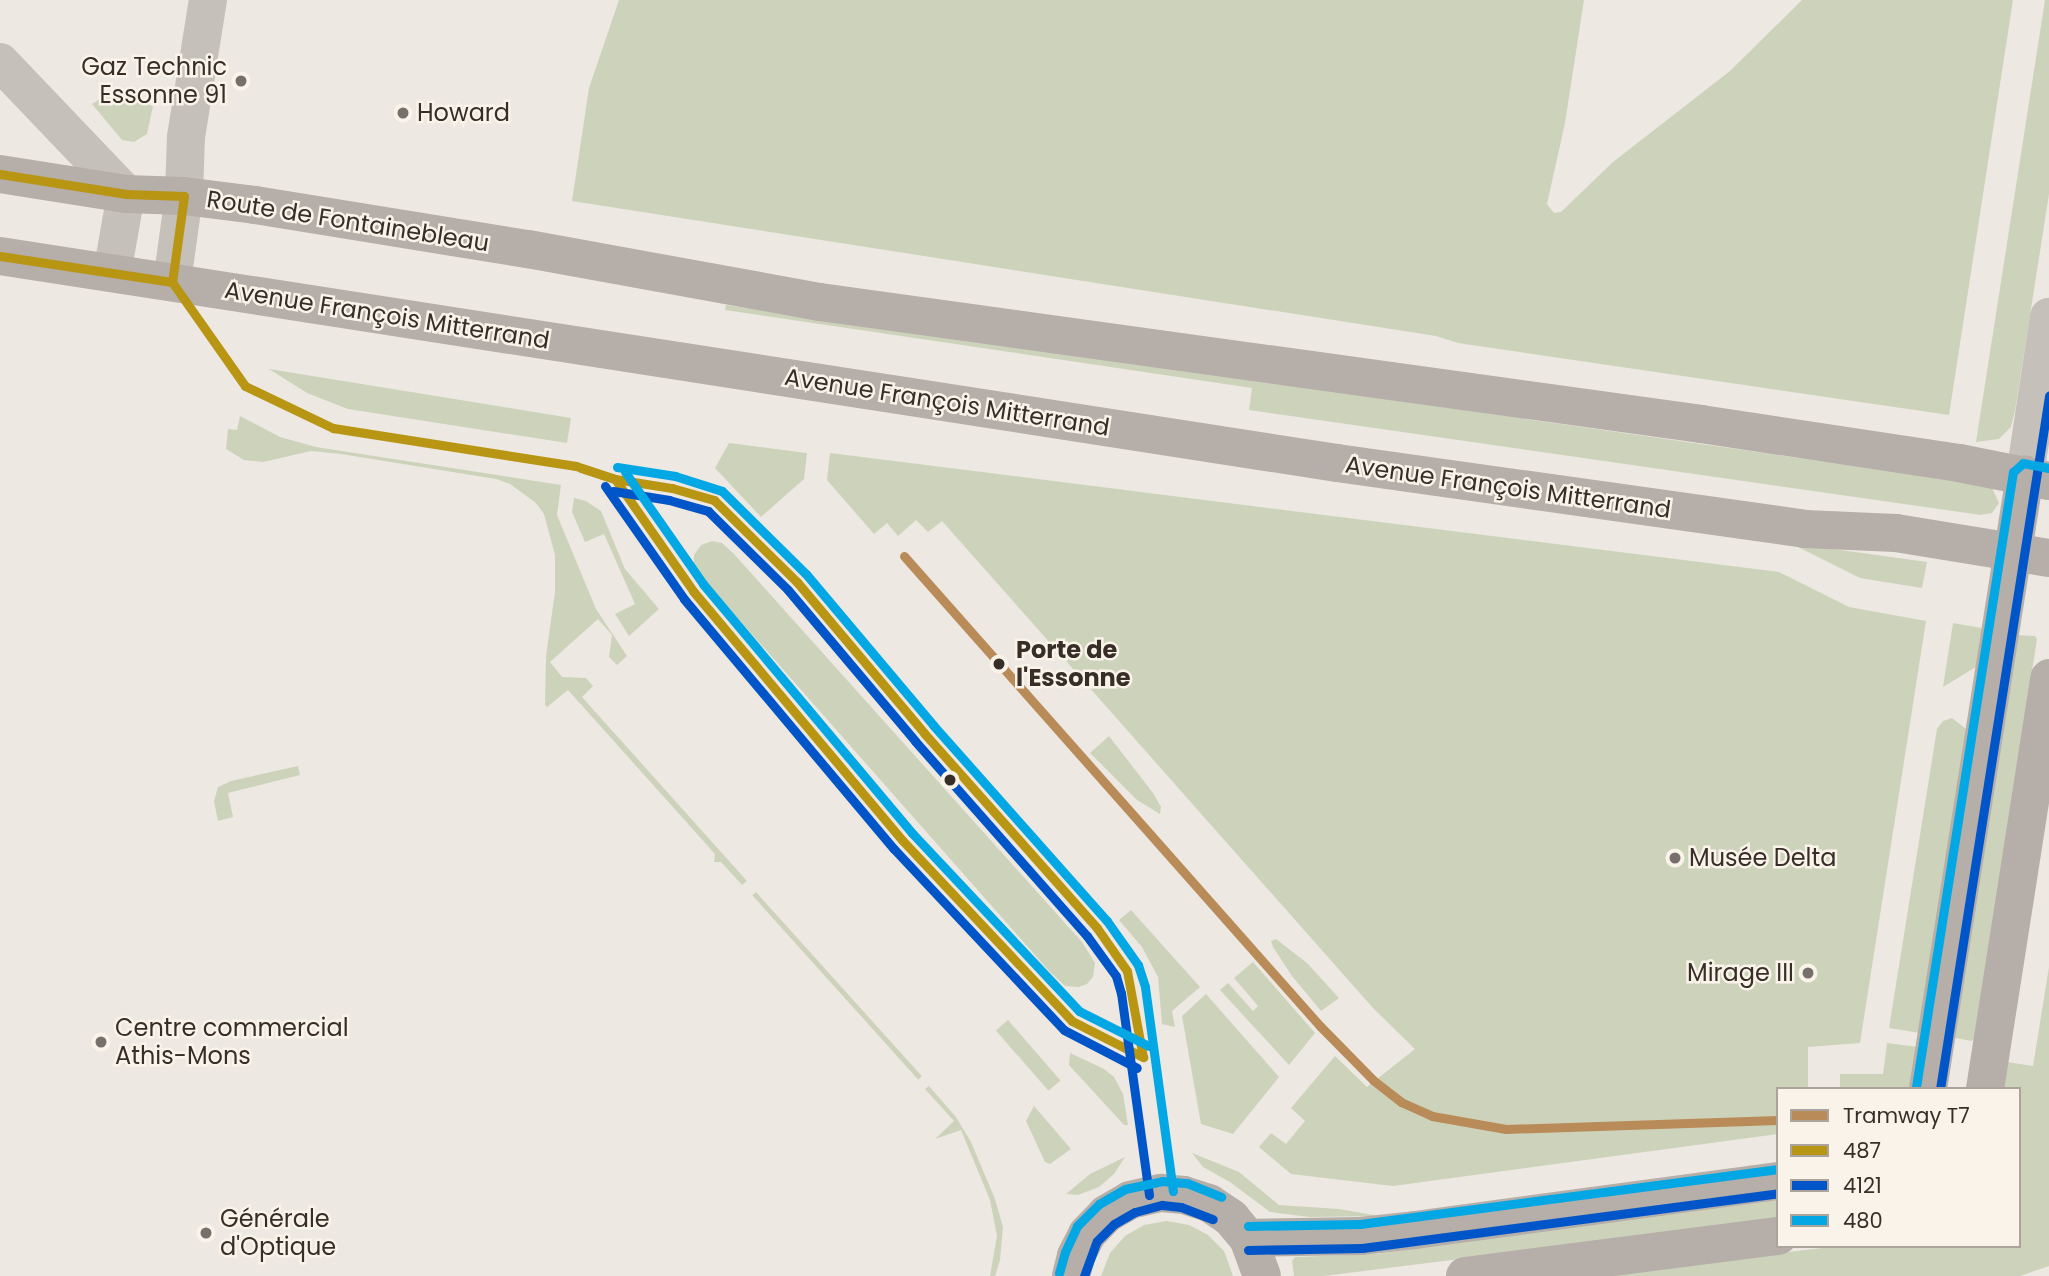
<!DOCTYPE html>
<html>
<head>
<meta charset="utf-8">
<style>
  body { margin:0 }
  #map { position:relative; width:2049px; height:1276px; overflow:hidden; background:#ede8e1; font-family:Poppins,sans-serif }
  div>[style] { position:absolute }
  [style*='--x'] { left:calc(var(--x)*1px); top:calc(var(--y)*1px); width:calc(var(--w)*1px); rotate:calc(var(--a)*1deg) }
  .green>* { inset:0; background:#cdd3bb; transform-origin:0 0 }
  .minor>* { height:38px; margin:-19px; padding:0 19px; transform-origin:19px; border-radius:19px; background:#c6c0ba }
  .major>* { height:38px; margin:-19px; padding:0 19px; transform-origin:19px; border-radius:19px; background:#b5aea9 }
  .bus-1>* { height:9px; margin:-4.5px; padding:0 4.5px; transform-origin:4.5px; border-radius:4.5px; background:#b89513 }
  .bus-2>* { height:9px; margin:-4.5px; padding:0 4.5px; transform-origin:4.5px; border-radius:4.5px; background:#0055c8 }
  .bus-3>* { height:9px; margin:-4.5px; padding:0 4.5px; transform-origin:4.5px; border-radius:4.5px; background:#03a7e4 }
  .tram-1>* { height:9px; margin:-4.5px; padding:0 4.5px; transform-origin:4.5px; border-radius:4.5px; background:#b98b59 }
  .dots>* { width:19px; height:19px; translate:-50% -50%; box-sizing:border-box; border:4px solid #faf3e9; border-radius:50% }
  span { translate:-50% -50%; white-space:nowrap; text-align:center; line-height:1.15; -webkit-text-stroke:5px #faf3e9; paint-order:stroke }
  .poi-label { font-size:24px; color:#372e28 }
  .right { translate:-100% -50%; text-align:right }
  .left { translate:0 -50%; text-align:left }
  .street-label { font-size:24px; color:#372e28 }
  .stop-label { font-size:24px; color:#372e28; font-weight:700 }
  .legend { position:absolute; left:1776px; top:1087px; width:245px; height:161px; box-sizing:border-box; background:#faf3e9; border:2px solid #aca49c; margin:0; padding:9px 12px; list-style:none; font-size:21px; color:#372e28 }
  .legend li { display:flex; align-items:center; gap:14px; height:35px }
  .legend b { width:35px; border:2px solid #aca49c }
</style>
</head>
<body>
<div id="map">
  <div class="green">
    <i style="clip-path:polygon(619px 0,1584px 0,1565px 123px,1547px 204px,1554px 213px,1561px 212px,1613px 162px,1730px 71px,1802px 0,2013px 0,1949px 415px,1458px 343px,1436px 336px,572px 201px,589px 88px)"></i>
    <i style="clip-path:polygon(2045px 0,2049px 0,2049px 194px,2015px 411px,2011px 427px,1999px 439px,1976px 442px)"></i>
    <i style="clip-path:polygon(113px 91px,153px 106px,147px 134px,134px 142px,122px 140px,92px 104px)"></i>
    <i style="clip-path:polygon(726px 305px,1939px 478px,1992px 488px,1999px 503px,1992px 513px,1981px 515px,1249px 410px,1252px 388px,725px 310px)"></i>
    <i style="clip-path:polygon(269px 369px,571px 418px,567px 443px,348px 409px,307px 393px)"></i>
    <i style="clip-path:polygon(240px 416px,280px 437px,316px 447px,561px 485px,557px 515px,596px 609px,627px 656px,617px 665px,609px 657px,612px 635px,598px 619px,550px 662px,562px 677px,586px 678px,593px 686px,582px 697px,747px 881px,742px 885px,721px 862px,714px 862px,715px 854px,568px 690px,547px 707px,545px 705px,546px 656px,555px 592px,555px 555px,544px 514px,536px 503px,510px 484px,496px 479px,341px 454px,311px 451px,263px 462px,244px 460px,226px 449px,228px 429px,237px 430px)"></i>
    <i style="clip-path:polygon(729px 443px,807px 453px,804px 479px,761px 517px,715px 468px)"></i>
    <i style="clip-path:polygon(830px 453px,1779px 572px,1849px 607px,1926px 621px,1860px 1043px,1808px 1047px,1808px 1089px,1778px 1089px,1778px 1134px,1393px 1186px,1291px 1174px,1259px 1147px,1271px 1133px,1286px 1144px,1305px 1121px,1291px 1108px,1335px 1056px,1367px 1087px,1415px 1049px,1373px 1008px,942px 521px,928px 532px,916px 520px,898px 536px,887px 523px,874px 534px,827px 480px)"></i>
    <i style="clip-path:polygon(574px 498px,586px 501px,601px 511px,625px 569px,659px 609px,629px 636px,615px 614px,635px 604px,604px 534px,585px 542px,572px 512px)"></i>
    <i style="clip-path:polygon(712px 541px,722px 543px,734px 554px,1082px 942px,1095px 963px,1093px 977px,1087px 984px,1079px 987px,1065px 986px,1049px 971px,705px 581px,694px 566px,694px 555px,701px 545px)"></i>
    <i style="clip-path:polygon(1790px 543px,1927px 562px,1922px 588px,1860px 578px)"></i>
    <i style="clip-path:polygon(1953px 623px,1982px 628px,1976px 667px,1943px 687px)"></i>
    <i style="clip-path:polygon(2018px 635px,2035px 636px,2037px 639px,1975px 1038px,1972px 1041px,1955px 1038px)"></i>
    <i style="clip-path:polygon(1952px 718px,1966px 729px,1920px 1033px,1889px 1028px,1937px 729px,1943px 721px)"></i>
    <i style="clip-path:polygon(1109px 736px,1153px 793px,1161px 807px,1160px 814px,1137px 800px,1090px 753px)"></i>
    <i style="clip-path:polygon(298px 766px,300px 775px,228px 793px,233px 817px,218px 821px,214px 801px,218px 787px,231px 781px)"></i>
    <i style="left:756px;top:892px;width:248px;height:5px;rotate:48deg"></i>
    <i style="clip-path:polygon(1131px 910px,1200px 987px,1172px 1011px,1175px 1027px,1162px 1024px,1158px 977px,1142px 947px,1119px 920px)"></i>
    <i style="clip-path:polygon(1276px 939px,1307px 963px,1339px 998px,1321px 1011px,1292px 976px,1273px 947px,1271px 941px)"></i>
    <i style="clip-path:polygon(1253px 962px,1315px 1033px,1289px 1065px,1220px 990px,1228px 983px,1253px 1011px,1258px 1006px,1234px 978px)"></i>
    <i style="clip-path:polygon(2049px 967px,2049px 1266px,2020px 1276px,1586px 1276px,1839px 1246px,2019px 1246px,2019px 1089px,2003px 1089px,2007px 1062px,2033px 1066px)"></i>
    <i style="clip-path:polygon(1206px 994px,1279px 1077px,1233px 1134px,1201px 1124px,1182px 1016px)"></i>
    <i style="left:1008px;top:1020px;width:80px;height:16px;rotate:49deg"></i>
    <i style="clip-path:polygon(1887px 1043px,1918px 1047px,1910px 1089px,1840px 1089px,1840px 1074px,1883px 1074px)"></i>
    <i style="clip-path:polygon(1070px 1053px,1104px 1069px,1114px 1077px,1123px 1094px,1128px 1125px,1124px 1125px,1069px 1065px)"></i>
    <i style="clip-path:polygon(929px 1086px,956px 1117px,971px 1142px,995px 1199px,1003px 1227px,1000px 1260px,995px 1276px,990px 1276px,997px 1236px,990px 1200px,961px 1130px,935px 1139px,954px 1121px,925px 1089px)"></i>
    <i style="clip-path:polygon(1034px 1106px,1071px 1149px,1050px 1164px,1045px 1162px,1026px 1121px)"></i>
    <i style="clip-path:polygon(1192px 1153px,1239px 1172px,1279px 1205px,1339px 1209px,1379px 1216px,1309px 1217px,1270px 1212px,1230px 1182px,1203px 1167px)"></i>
    <i style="clip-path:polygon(1125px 1157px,1114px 1174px,1099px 1187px,1078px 1195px,1066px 1194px,1090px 1174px)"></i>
    <i style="clip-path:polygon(1778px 1199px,1778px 1219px,1324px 1276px,1294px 1276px,1292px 1261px,1295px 1257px,1376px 1254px)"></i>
    <i style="clip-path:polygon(1167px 1221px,1189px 1225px,1208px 1235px,1224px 1251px,1233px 1276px,1101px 1276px,1110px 1253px,1125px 1236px,1144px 1225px)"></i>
  </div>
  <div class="minor">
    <i style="--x:0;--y:62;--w:182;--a:46.3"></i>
    <i style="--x:126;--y:194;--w:80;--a:100"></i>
    <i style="--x:172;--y:282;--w:87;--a:-82.1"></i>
    <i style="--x:184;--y:196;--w:59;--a:-88.1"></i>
    <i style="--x:186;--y:137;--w:139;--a:-80.9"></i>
    <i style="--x:2025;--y:475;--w:160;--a:-81.4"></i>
  </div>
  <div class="major">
    <i style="--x:0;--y:174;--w:128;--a:9"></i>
    <i style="--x:126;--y:194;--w:58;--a:2"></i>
    <i style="--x:184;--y:196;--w:72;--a:7.2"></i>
    <i style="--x:255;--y:205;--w:277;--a:9.2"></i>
    <i style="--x:528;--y:249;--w:297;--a:10.3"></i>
    <i style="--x:820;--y:302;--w:889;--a:7.88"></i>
    <i style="--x:1701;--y:424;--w:261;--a:8.6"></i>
    <i style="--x:1959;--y:463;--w:92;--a:11.3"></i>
    <i style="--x:0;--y:256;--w:1353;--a:8.8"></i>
    <i style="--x:1337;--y:463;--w:473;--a:8"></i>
    <i style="--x:1805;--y:529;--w:91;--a:2.5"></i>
    <i style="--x:1896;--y:533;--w:155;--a:9.3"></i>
    <i style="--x:1928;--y:1089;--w:622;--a:-81.02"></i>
    <i style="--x:1985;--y:1089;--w:416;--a:-81.1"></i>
    <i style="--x:1248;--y:1238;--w:113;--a:-1"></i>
    <i style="--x:1361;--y:1236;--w:54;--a:-6.3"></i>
    <i style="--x:1415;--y:1230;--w:366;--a:-7.7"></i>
    <i style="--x:1071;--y:1276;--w:21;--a:-76"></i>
    <i style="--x:1076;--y:1256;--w:25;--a:-63"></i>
    <i style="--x:1087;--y:1234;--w:28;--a:-46"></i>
    <i style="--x:1106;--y:1214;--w:28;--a:-30"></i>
    <i style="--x:1130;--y:1200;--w:32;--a:-13"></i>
    <i style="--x:1161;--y:1193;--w:23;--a:5"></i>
    <i style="--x:1184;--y:1195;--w:26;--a:18"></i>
    <i style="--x:1209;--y:1203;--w:27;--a:34"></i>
    <i style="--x:1231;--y:1218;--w:26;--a:50"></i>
    <i style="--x:1248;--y:1238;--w:40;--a:69.8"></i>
    <i style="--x:1465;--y:1276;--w:316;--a:-7.3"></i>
  </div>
  <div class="bus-1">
    <i style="--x:0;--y:174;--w:128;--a:9"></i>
    <i style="--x:126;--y:194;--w:58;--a:2"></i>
    <i style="--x:184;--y:196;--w:87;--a:97.9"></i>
    <i style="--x:172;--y:282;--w:127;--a:54.9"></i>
    <i style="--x:245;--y:386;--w:98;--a:25.5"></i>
    <i style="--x:333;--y:428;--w:246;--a:8.9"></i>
    <i style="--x:576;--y:466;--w:41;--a:18.4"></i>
    <i style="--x:615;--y:479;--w:58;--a:9"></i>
    <i style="--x:672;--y:488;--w:44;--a:15.9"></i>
    <i style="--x:714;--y:500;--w:117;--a:44.7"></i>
    <i style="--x:797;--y:582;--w:197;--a:49.9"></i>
    <i style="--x:924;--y:733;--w:261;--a:48.4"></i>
    <i style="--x:1097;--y:928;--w:52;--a:55.1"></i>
    <i style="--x:1127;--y:971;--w:87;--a:79.5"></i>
    <i style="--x:0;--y:256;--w:174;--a:8.6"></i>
    <i style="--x:581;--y:468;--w:36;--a:18"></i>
    <i style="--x:615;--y:479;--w:136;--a:55.1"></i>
    <i style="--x:693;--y:591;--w:326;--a:50"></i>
    <i style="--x:903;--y:841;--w:247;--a:46.8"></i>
    <i style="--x:1072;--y:1021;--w:80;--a:26.9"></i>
  </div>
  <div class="bus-2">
    <i style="--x:605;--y:486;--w:138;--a:55"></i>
    <i style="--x:684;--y:599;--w:326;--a:50"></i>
    <i style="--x:894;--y:849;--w:248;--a:46.8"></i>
    <i style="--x:1064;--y:1030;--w:82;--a:27.5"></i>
    <i style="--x:613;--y:491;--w:57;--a:9.1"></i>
    <i style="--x:669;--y:500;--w:41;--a:15.8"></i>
    <i style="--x:708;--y:511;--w:112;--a:44.6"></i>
    <i style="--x:788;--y:590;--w:197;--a:49.9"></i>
    <i style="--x:915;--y:741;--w:260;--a:48.6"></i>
    <i style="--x:1087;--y:936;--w:49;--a:54.1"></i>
    <i style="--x:1116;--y:976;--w:18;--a:74"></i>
    <i style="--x:1121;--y:993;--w:204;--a:82.1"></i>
    <i style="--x:1940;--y:1089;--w:702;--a:-81.06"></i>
    <i style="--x:1248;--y:1250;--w:114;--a:-1"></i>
    <i style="--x:1362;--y:1248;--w:420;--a:-7.5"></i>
    <i style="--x:1084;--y:1276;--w:37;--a:-70"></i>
    <i style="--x:1097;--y:1241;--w:24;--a:-45"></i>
    <i style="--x:1114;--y:1224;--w:24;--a:-30"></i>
    <i style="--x:1135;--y:1212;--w:28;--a:-15"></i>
    <i style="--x:1162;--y:1205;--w:19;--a:6"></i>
    <i style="--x:1181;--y:1207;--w:34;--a:21"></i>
  </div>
  <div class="bus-3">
    <i style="--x:617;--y:467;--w:59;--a:8.8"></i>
    <i style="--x:675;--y:476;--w:49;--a:17.7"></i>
    <i style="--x:722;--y:491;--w:118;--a:44.7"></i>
    <i style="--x:806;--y:574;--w:197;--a:49.9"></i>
    <i style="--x:933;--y:725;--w:262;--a:48.4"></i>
    <i style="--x:1107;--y:921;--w:54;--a:54.8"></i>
    <i style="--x:1138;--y:965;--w:23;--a:72"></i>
    <i style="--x:1145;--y:987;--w:206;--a:82.2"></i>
    <i style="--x:625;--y:472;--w:136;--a:55.1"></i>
    <i style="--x:703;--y:584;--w:325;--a:50"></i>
    <i style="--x:912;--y:833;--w:244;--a:46.8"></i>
    <i style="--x:1079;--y:1011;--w:78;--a:26.6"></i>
    <i style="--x:1916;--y:1087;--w:623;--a:-81.04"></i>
    <i style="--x:2013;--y:472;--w:13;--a:-42"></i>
    <i style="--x:2023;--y:463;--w:26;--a:11"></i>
    <i style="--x:1248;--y:1226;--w:112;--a:-1"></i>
    <i style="--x:1360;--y:1224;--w:420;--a:-7.5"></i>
    <i style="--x:1059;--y:1273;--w:22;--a:-74"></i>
    <i style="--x:1065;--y:1252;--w:29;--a:-65"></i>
    <i style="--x:1077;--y:1226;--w:31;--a:-45"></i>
    <i style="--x:1099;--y:1204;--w:30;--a:-30"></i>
    <i style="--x:1125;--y:1189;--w:38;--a:-12"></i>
    <i style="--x:1162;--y:1181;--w:25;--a:5"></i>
    <i style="--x:1187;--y:1183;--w:37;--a:22"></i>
  </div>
  <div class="tram-1">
    <i style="--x:904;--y:556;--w:628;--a:48.49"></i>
    <i style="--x:1320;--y:1026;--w:76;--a:45.5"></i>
    <i style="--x:1373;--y:1080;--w:36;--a:38"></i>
    <i style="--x:1401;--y:1102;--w:34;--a:24"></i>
    <i style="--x:1432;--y:1116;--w:75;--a:10"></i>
    <i style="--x:1506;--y:1129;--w:272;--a:-1.9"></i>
  </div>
  <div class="dots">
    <i style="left:241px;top:81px;background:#776f69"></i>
    <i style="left:403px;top:113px;background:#776f69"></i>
    <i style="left:999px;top:664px;background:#372e28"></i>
    <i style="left:950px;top:780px;background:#372e28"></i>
    <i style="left:1675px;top:858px;background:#776f69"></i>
    <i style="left:1808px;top:973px;background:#776f69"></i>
    <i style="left:101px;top:1042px;background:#776f69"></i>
    <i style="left:206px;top:1233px;background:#776f69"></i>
  </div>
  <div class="poi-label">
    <span class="right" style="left:227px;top:81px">Gaz Technic<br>Essonne 91</span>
    <span class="left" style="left:417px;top:113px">Howard</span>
    <span class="left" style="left:1689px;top:858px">Musée Delta</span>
    <span class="right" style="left:1794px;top:973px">Mirage III</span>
    <span class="left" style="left:115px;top:1042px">Centre commercial<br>Athis-Mons</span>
    <span class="left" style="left:220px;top:1233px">Générale<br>d'Optique</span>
  </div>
  <div class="street-label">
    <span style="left:348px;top:221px;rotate:9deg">Route de Fontainebleau</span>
    <span style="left:387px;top:315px;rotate:9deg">Avenue François Mitterrand</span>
    <span style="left:947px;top:402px;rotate:9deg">Avenue François Mitterrand</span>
    <span style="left:1508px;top:487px;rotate:8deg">Avenue François Mitterrand</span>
  </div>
  <div class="stop-label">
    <span class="left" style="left:1016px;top:664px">Porte de<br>l'Essonne</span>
  </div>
  <ul class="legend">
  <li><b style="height:9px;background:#b98b59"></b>Tramway T7</li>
  <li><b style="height:9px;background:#b89513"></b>487</li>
  <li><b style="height:9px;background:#0055c8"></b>4121</li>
  <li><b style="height:9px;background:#03a7e4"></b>480</li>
  </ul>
</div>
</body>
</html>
